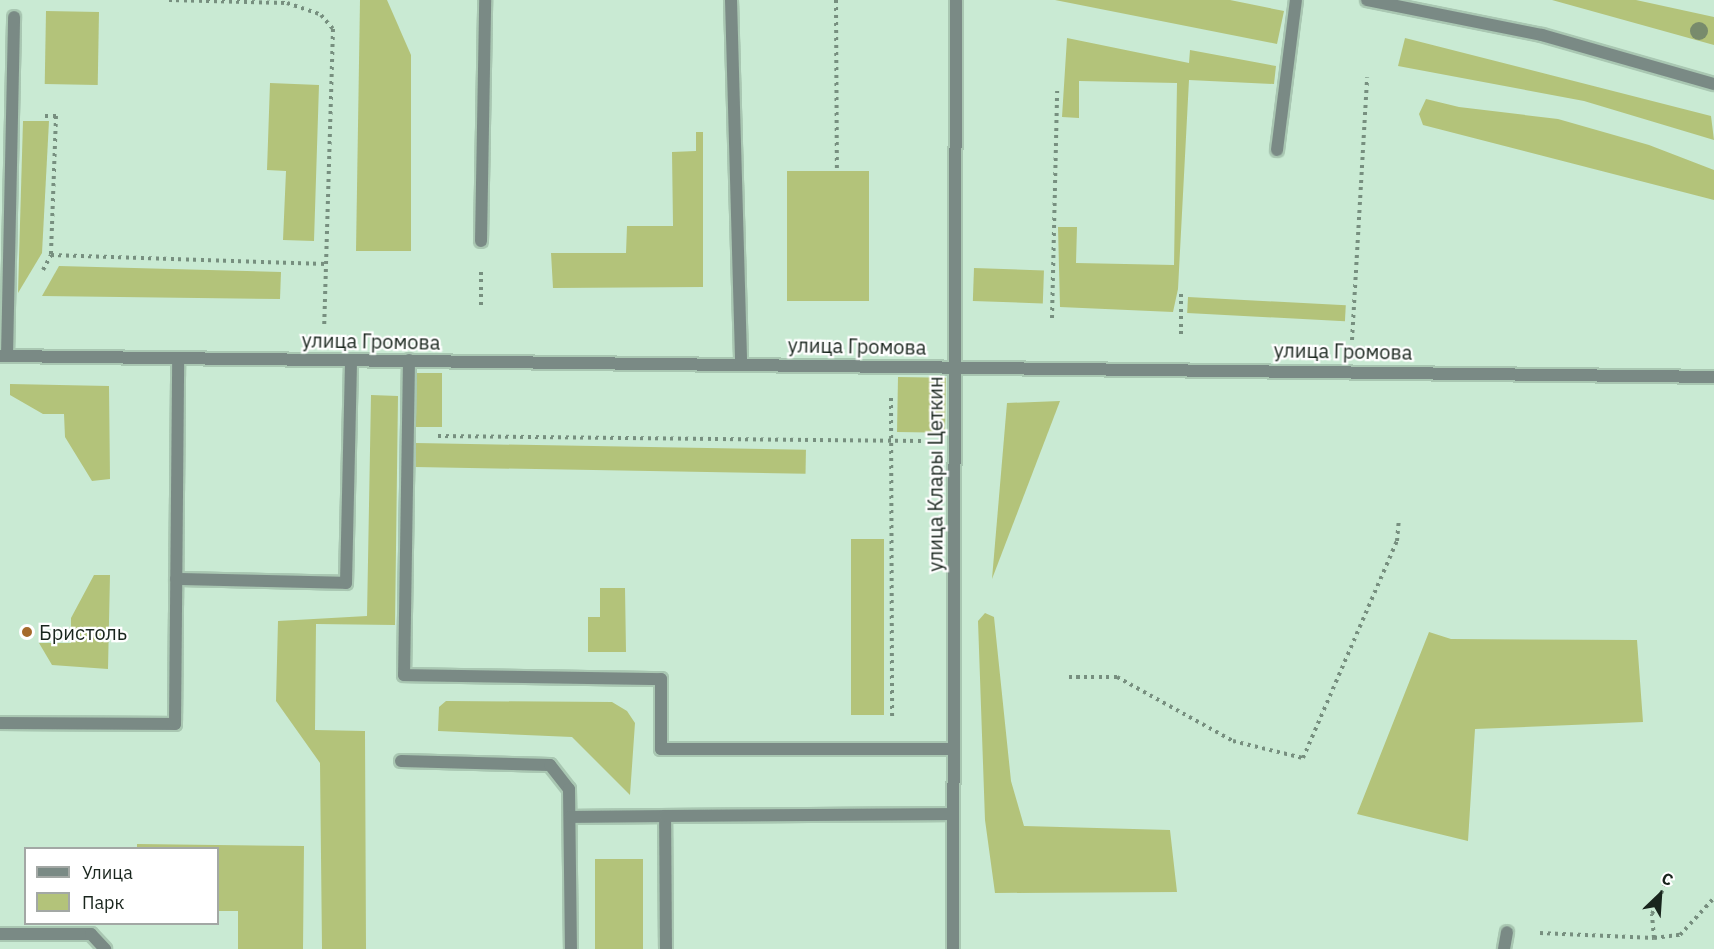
<!DOCTYPE html>
<html>
<head>
<meta charset="utf-8">
<style>
  body { margin:0 }
  #map { position:relative; width:1714px; height:949px; overflow:hidden; background:#c9ead3; font-family:"IBM Plex Sans",sans-serif }
  div>[style] { position:absolute }
  [style*='--x'] { left:calc(var(--x)*1px); top:calc(var(--y)*1px); width:calc(var(--w)*1px); rotate:calc(var(--a)*1deg) }
  .green>* { inset:0; background:#b3c37a; transform-origin:0 0 }
  .path>* { height:4px; margin-top:-2px; transform-origin:0; background:repeating-linear-gradient(90deg,#778f7f 0 3px,transparent 0 7.5px) }
  .roads { filter:drop-shadow(2px 0 #a9c7b2) drop-shadow(-2px 0 #a9c7b2) drop-shadow(0 2px #a9c7b2) drop-shadow(0 -2px #a9c7b2) }
  .service>* { height:12px; margin:-6px; padding:0 6px; transform-origin:6px; border-radius:6px; background:#7a8a85 }
  .minor>* { height:12px; margin:-6px; padding:0 6px; transform-origin:6px; border-radius:6px; background:#7a8a85 }
  .tertiary>* { height:12px; margin:-6px; padding:0 6px; transform-origin:6px; border-radius:6px; background:#7a8a85 }
  .trees>* { width:18px; height:18px; margin:-9px; border-radius:50%; background:#788b6c }
  .dots>* { width:16px; height:16px; translate:-50% -50%; box-sizing:border-box; border:3px solid #fff; border-radius:50% }
  span { translate:-50% -50%; white-space:nowrap; text-align:center; line-height:1.15; -webkit-text-stroke:4.5px #fff; paint-order:stroke }
  .street-label { font-size:20px; color:#19251d }
  .poi-label { font-size:20px; color:#19251d }
  .left { translate:0 -50%; text-align:left }
  .legend { position:absolute; left:24px; top:847px; width:195px; height:78px; box-sizing:border-box; background:#fff; border:2px solid #a3a8a5; margin:0; padding:8px 10px; list-style:none; font-size:18px; color:#19251d }
  .legend li { display:flex; align-items:center; gap:12px; height:30px }
  .legend b { width:30px; border:2px solid #a3a8a5 }
  .north { position:absolute; left:1630px; top:865px; width:60px; height:60px; -webkit-text-stroke:4px #fff; paint-order:stroke; rotate:25deg; font-size:16px; font-weight:700; line-height:24px; text-align:center; color:#19251d }
  .north::after { content:''; display:block; margin:auto; width:21px; height:27px; background:#19251d; clip-path:polygon(50% 0,100% 100%,50% 72%,0 100%) }
</style>
</head>
<body>
<div id="map">
  <div class="green">
    <i style="clip-path:polygon(360px 0,387px 0,411px 55px,411px 251px,356px 251px)"></i>
    <i style="clip-path:polygon(1055px 0,1230px 0,1284px 11px,1277px 44px)"></i>
    <i style="clip-path:polygon(1552px 0,1636px 0,1714px 17px,1714px 45px)"></i>
    <i style="left:46px;top:11px;width:53px;height:73px;rotate:1deg"></i>
    <i style="clip-path:polygon(1067px 38px,1189px 63px,1190px 50px,1276px 66px,1274px 84px,1189px 80px,1178px 289px,1173px 312px,1060px 307px,1058px 227px,1077px 227px,1076px 263px,1174px 265px,1177px 83px,1079px 81px,1079px 118px,1062px 117px)"></i>
    <i style="clip-path:polygon(1405px 38px,1711px 116px,1714px 140px,1584px 101px,1398px 66px)"></i>
    <i style="clip-path:polygon(270px 83px,319px 85px,314px 241px,283px 240px,286px 171px,267px 170px)"></i>
    <i style="clip-path:polygon(1426px 99px,1459px 107px,1558px 119px,1649px 145px,1714px 170px,1714px 200px,1423px 125px,1419px 114px)"></i>
    <i style="clip-path:polygon(23px 121px,49px 121px,42px 253px,18px 293px)"></i>
    <i style="clip-path:polygon(696px 132px,703px 132px,703px 287px,553px 288px,551px 253px,626px 253px,627px 226px,673px 226px,672px 152px,696px 151px)"></i>
    <i style="left:869px;top:171px;width:130px;height:82px;rotate:90deg"></i>
    <i style="clip-path:polygon(59px 266px,281px 272px,280px 299px,42px 296px)"></i>
    <i style="left:974px;top:268px;width:70px;height:33px;rotate:2deg"></i>
    <i style="left:1188px;top:297px;width:158px;height:16px;rotate:3deg"></i>
    <i style="left:416px;top:373px;width:26px;height:54px"></i>
    <i style="left:898px;top:377px;width:48px;height:55px;rotate:1deg"></i>
    <i style="clip-path:polygon(10px 384px,109px 386px,110px 479px,92px 481px,65px 437px,64px 414px,43px 414px,10px 395px)"></i>
    <i style="clip-path:polygon(371px 395px,398px 396px,395px 625px,316px 624px,315px 730px,365px 731px,366px 949px,322px 949px,320px 763px,276px 701px,278px 621px,367px 616px)"></i>
    <i style="clip-path:polygon(1060px 401px,992px 579px,1007px 403px)"></i>
    <i style="left:416px;top:443px;width:390px;height:24px;rotate:1deg"></i>
    <i style="left:851px;top:539px;width:33px;height:176px"></i>
    <i style="clip-path:polygon(94px 575px,110px 575px,108px 669px,52px 665px,39px 643px,71px 643px,71px 618px)"></i>
    <i style="clip-path:polygon(600px 588px,625px 588px,626px 652px,588px 652px,588px 617px,600px 617px)"></i>
    <i style="clip-path:polygon(985px 613px,994px 617px,1011px 781px,1024px 826px,1170px 830px,1177px 892px,995px 893px,985px 820px,978px 621px)"></i>
    <i style="clip-path:polygon(1429px 632px,1451px 639px,1637px 640px,1643px 722px,1475px 729px,1468px 841px,1357px 814px)"></i>
    <i style="clip-path:polygon(446px 701px,612px 702px,627px 711px,635px 723px,630px 795px,572px 737px,438px 731px,439px 707px)"></i>
    <i style="clip-path:polygon(137px 844px,304px 846px,303px 949px,238px 949px,238px 911px,218px 911px,218px 848px,137px 848px)"></i>
    <i style="left:595px;top:859px;width:48px;height:90px"></i>
  </div>
  <div class="path">
    <i style="--x:169;--y:0;--w:118;--a:1.5"></i>
    <i style="--x:287;--y:3;--w:36;--a:19"></i>
    <i style="--x:321;--y:15;--w:18;--a:49"></i>
    <i style="--x:333;--y:29;--w:300;--a:91.7"></i>
    <i style="--x:836;--y:0;--w:172;--a:89.7"></i>
    <i style="--x:45;--y:116;--w:11;--a:0"></i>
    <i style="--x:56;--y:116;--w:139;--a:92.1"></i>
    <i style="--x:51;--y:255;--w:275;--a:1.9"></i>
    <i style="--x:43;--y:270;--w:17;--a:-62"></i>
    <i style="--x:481;--y:272;--w:36;--a:90"></i>
    <i style="--x:1181;--y:294;--w:44;--a:90"></i>
    <i style="--x:1052;--y:318;--w:227;--a:-88.7"></i>
    <i style="--x:1352;--y:340;--w:263;--a:-86.7"></i>
    <i style="--x:891;--y:398;--w:320;--a:89.8"></i>
    <i style="--x:438;--y:436;--w:485;--a:0.6"></i>
    <i style="--x:1069;--y:677;--w:48;--a:0"></i>
    <i style="--x:1117;--y:677;--w:132;--a:28.9"></i>
    <i style="--x:1233;--y:741;--w:72;--a:13.7"></i>
    <i style="--x:1303;--y:758;--w:236;--a:-66.6"></i>
    <i style="--x:1397;--y:541;--w:22;--a:-85"></i>
    <i style="--x:1540;--y:933;--w:114;--a:2.5"></i>
    <i style="--x:1654;--y:938;--w:26;--a:-7"></i>
    <i style="--x:1680;--y:935;--w:50;--a:-47.4"></i>
    <i style="--x:1654;--y:938;--w:24;--a:-95"></i>
    <i style="--x:1652;--y:914;--w:37;--a:-66"></i>
  </div>
  <div class="roads">
    <div class="service">
      <i style="--x:731;--y:0;--w:364;--a:88.4"></i>
      <i style="--x:1277;--y:150;--w:151;--a:-82.8"></i>
      <i style="--x:481;--y:241;--w:241;--a:-89"></i>
      <i style="--x:7;--y:356;--w:339;--a:-88.8"></i>
      <i style="--x:409;--y:360;--w:315;--a:90.9"></i>
      <i style="--x:404;--y:675;--w:257;--a:0.9"></i>
      <i style="--x:661;--y:679;--w:70;--a:90"></i>
      <i style="--x:661;--y:749;--w:292;--a:0"></i>
      <i style="--x:176;--y:579;--w:170;--a:1.3"></i>
      <i style="--x:346;--y:583;--w:223;--a:-88.7"></i>
      <i style="--x:0;--y:723;--w:175;--a:0.3"></i>
      <i style="--x:175;--y:724;--w:366;--a:-89.5"></i>
      <i style="--x:401;--y:761;--w:149;--a:1.5"></i>
      <i style="--x:550;--y:765;--w:31;--a:52"></i>
      <i style="--x:569;--y:789;--w:160;--a:89.3"></i>
      <i style="--x:570;--y:817;--w:95;--a:-0.6"></i>
      <i style="--x:0;--y:934;--w:91;--a:0"></i>
      <i style="--x:91;--y:934;--w:21;--a:47"></i>
      <i style="--x:666;--y:949;--w:133;--a:-90.4"></i>
      <i style="--x:665;--y:816;--w:288;--a:-0.4"></i>
      <i style="--x:953;--y:949;--w:949;--a:-89.82"></i>
      <i style="--x:1504;--y:949;--w:17;--a:-80"></i>
    </div>
    <div class="minor">
      <i style="--x:0;--y:356;--w:1714;--a:0.7"></i>
    </div>
    <div class="tertiary">
      <i style="--x:1367;--y:0;--w:178;--a:11.3"></i>
      <i style="--x:1542;--y:35;--w:179;--a:15.9"></i>
    </div>
  </div>
  <div class="trees">
    <i style="left:1699px;top:31px"></i>
  </div>
  <div class="dots">
    <i style="left:27px;top:632px;background:#a56a2b"></i>
  </div>
  <div class="street-label">
    <span style="left:371px;top:341px;rotate:1deg">улица Громова</span>
    <span style="left:857px;top:346px;rotate:1deg">улица Громова</span>
    <span style="left:1343px;top:351px;rotate:1deg">улица Громова</span>
    <span style="left:935px;top:474px;rotate:-90deg">улица Клары Цеткин</span>
  </div>
  <div class="poi-label">
    <span class="left" style="left:39px;top:632px">Бристоль</span>
  </div>
  <ul class="legend">
  <li><b style="height:8px;background:#7a8a85"></b>Улица</li>
  <li><b style="height:16px;background:#b3c37a"></b>Парк</li>
  </ul>
  <div class="north">С</div>
</div>
</body>
</html>
